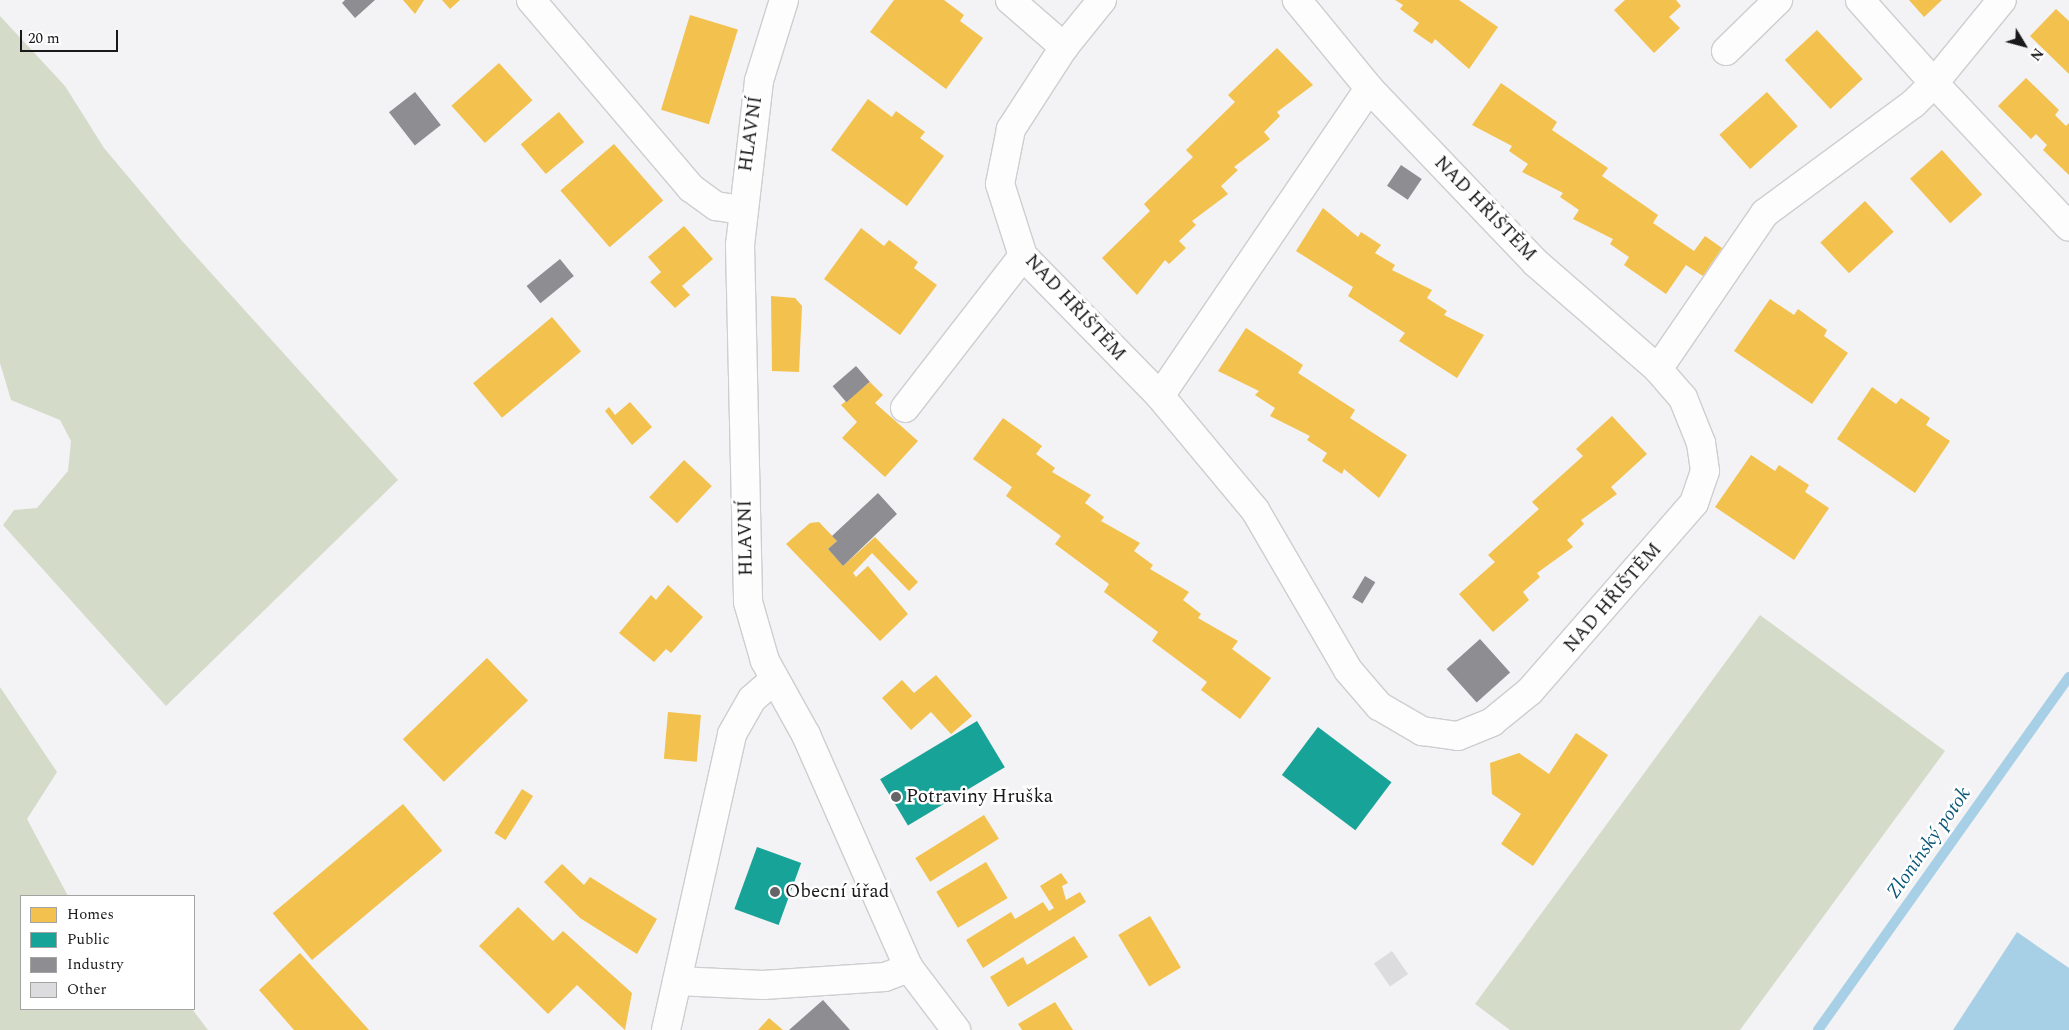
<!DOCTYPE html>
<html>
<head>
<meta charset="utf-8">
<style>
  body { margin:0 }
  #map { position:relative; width:2069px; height:1030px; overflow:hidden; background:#f3f2f4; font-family:Spectral,serif }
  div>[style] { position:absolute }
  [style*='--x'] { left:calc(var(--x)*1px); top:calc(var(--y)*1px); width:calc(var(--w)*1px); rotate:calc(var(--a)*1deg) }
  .green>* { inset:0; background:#d5dbc9 }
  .water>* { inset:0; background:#a7d0e7 }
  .homes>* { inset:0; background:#f2c14e; transform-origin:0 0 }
  .public>* { inset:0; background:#17a398; transform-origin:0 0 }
  .industry>* { inset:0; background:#8d8d92; transform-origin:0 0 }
  .stream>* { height:10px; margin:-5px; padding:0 5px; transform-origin:5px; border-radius:5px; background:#a7d0e7 }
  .building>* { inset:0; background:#dcdbdd; transform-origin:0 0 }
  .roads { filter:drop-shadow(1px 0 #cecdcf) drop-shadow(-1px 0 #cecdcf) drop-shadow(0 1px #cecdcf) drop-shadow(0 -1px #cecdcf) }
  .minor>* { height:28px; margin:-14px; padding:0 14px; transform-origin:14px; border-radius:14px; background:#fdfdfd }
  .tertiary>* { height:28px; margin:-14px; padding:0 14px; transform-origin:14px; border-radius:14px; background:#fdfdfd }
  .dots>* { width:14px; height:14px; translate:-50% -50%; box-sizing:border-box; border:2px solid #fff; border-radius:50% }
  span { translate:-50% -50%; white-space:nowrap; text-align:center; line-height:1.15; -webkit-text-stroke:5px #fff; paint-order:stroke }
  .street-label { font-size:19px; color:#19181a }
  .poi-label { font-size:19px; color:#19181a }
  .left { translate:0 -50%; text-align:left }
  .water-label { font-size:20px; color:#0c5777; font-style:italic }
  .legend { position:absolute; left:20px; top:895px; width:175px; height:115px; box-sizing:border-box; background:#fff; border:1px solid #a3a3a3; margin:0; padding:6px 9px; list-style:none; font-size:15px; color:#19181a }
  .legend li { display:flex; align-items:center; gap:10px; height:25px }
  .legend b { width:25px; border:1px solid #a3a3a3 }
  .north { position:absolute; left:1999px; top:20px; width:50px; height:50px; -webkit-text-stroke:4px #fff; paint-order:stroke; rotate:127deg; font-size:14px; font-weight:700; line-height:20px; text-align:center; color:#19181a }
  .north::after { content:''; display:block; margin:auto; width:18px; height:22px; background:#19181a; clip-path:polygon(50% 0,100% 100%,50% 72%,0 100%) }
  .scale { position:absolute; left:20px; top:30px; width:98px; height:22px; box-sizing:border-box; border:2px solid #19181a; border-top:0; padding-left:6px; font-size:15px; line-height:18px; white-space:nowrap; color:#19181a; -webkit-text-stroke:4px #fff; paint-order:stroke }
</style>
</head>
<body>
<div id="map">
  <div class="green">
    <i style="clip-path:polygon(0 16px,65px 86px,104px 148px,183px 242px,398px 480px,166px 706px,3px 525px,14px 510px,37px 508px,68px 471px,71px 441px,60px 420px,11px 400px,0 363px)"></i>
    <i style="clip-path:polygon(1760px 615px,1945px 751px,1740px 1030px,1510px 1030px,1475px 1004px)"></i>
    <i style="clip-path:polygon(0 687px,57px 772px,27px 819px,68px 896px,21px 896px,21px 1009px,192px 1009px,208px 1030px,0 1030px)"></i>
  </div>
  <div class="water">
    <i style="clip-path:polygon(2017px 932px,2069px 968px,2069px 1030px,1953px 1030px)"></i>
  </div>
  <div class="homes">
    <i style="clip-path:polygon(403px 0,424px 0,415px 14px)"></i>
    <i style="clip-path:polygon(442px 0,460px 0,450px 9px)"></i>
    <i style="clip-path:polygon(894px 0,944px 0,964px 15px,960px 21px,983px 38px,946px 89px,870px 32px)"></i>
    <i style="clip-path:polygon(1395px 0,1459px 0,1498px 27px,1469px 69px,1435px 39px,1432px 44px,1413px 31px,1419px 23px,1400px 9px,1403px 5px)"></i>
    <i style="clip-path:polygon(1625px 0,1676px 0,1681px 6px,1669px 17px,1680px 28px,1654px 53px,1614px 10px)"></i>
    <i style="clip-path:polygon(1909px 0,1942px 0,1924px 17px)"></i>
    <i style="clip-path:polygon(2056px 9px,2069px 21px,2069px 74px,2030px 36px)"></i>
    <i style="left:690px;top:15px;width:50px;height:99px;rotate:17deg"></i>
    <i style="left:1817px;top:30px;width:67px;height:44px;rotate:47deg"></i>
    <i style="clip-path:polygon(1277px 48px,1313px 85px,1277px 112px,1280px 116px,1264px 132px,1270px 139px,1234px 167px,1238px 170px,1221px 186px,1228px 194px,1192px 221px,1196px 225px,1179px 241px,1186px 248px,1169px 264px,1165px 260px,1137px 295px,1102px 258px,1150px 211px,1144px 204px,1193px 157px,1186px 150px,1235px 102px,1228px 95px)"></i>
    <i style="left:499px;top:63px;width:50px;height:64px;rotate:48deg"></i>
    <i style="clip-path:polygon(2026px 78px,2059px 110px,2055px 115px,2066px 126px,2069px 123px,2069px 175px,2043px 150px,2047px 145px,2036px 134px,2031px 139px,1998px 106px)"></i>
    <i style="clip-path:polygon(1501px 83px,1557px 122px,1552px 130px,1608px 168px,1602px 176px,1658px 215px,1653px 223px,1694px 251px,1705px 236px,1722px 248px,1703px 276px,1686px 265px,1666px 294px,1624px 265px,1629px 257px,1610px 244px,1613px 239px,1573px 219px,1579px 210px,1560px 197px,1563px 193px,1522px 172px,1528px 164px,1509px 151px,1512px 146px,1472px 125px)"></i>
    <i style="left:1767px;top:92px;width:46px;height:64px;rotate:48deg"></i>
    <i style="clip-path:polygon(868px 99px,892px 117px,896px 111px,925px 132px,920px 138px,944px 156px,907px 206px,831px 150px)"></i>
    <i style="left:559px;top:112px;width:39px;height:50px;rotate:50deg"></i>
    <i style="left:614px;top:144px;width:75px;height:71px;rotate:49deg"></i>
    <i style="left:1942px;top:150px;width:60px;height:43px;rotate:48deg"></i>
    <i style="left:1865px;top:201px;width:42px;height:61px;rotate:47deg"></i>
    <i style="clip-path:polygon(1323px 208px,1358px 237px,1361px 232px,1381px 245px,1375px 253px,1395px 265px,1392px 270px,1432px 290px,1427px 298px,1447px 311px,1444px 315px,1484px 335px,1457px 378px,1399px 341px,1405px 333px,1348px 296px,1353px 287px,1296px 251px)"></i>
    <i style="clip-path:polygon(684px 226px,713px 259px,682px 286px,690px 295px,675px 308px,650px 282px,661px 272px,648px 257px)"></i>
    <i style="clip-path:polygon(861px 228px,884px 246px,889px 240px,918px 262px,914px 268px,937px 285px,900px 335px,824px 279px)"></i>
    <i style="clip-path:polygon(771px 296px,795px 298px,802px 306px,799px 372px,772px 371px)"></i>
    <i style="clip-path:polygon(1770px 299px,1794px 315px,1798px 309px,1827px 330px,1824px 336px,1848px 353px,1812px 404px,1734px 351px)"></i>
    <i style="left:552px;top:317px;width:45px;height:103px;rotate:50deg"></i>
    <i style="clip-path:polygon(1246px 328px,1303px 365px,1298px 373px,1355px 410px,1350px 418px,1407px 455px,1379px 498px,1344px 469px,1342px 474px,1322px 461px,1327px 453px,1307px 440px,1310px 436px,1270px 416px,1275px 408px,1255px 395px,1259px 391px,1218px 371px)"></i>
    <i style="clip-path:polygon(870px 382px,883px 395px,875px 403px,918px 441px,885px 477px,842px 438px,857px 422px,841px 405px)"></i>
    <i style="clip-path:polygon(1872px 387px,1896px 404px,1901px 398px,1930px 418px,1926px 425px,1950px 441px,1915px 493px,1837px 439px)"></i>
    <i style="clip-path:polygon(630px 402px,652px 427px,632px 445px,605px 411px,609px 407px,615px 415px)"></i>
    <i style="clip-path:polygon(1612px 416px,1647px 454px,1611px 487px,1617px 494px,1581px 520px,1584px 524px,1567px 540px,1573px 547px,1537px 573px,1540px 577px,1523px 592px,1529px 600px,1493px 632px,1459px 594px,1495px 562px,1488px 555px,1539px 509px,1532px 502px,1583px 456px,1576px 449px)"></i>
    <i style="clip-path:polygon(1003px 418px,1042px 446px,1036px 454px,1055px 468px,1052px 472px,1091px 495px,1085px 503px,1104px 517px,1101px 521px,1140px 543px,1134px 551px,1153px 565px,1150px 569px,1189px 592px,1183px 600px,1201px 614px,1198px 618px,1238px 641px,1232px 649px,1271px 678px,1240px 719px,1201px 690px,1207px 682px,1152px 641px,1158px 632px,1104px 592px,1109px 584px,1055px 544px,1061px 536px,1006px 496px,1012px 487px,973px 459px)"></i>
    <i style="clip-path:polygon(1751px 455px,1775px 471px,1779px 465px,1809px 485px,1805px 492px,1829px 508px,1794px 560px,1715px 507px)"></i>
    <i style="left:684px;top:460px;width:38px;height:51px;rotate:43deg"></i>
    <i style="clip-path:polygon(819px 522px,837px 541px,828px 549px,843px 566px,875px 537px,918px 582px,909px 591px,872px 553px,853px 573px,856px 577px,868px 566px,908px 614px,880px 641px,786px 544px,810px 523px)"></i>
    <i style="clip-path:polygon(668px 585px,703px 617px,671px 653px,666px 649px,654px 662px,619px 633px,651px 595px,656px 600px)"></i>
    <i style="left:487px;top:658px;width:59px;height:117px;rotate:46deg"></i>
    <i style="clip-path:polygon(936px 675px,972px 716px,951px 734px,931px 712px,911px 730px,882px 698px,902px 680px,914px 693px)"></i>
    <i style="left:668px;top:712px;width:33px;height:47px;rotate:5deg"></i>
    <i style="clip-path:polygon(1576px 733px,1608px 755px,1533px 866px,1501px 844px,1521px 814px,1492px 794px,1490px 763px,1519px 753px,1549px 774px)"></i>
    <i style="left:522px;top:789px;width:13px;height:52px;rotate:32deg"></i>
    <i style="left:403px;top:804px;width:61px;height:170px;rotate:50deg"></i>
    <i style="left:984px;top:815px;width:28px;height:81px;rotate:58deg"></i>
    <i style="left:986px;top:862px;width:42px;height:58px;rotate:59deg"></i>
    <i style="clip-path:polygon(562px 864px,584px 885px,590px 877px,657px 919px,637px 954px,580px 918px,544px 882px)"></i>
    <i style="clip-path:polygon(1061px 873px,1068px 883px,1062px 886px,1066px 900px,1080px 892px,1086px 902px,983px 968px,966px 940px,1011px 912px,1015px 919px,1043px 902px,1049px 911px,1054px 908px,1040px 886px)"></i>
    <i style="clip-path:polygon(518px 907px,553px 941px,563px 931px,632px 993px,625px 1030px,577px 985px,548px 1014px,479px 946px)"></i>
    <i style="left:1150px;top:916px;width:60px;height:37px;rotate:59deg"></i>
    <i style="clip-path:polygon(1074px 936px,1088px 957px,1008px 1007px,990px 977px,1023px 957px,1027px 965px)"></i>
    <i style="clip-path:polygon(300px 953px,369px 1030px,294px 1030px,259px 990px)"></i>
    <i style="clip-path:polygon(1055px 1002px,1073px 1030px,1022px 1030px,1018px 1024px)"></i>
    <i style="clip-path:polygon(769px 1018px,783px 1030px,758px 1030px)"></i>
  </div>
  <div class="public">
    <i style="left:977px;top:721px;width:54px;height:113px;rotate:59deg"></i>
    <i style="left:1318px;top:727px;width:92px;height:60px;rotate:37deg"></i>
    <i style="left:757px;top:847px;width:47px;height:66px;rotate:20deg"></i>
  </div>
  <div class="industry">
    <i style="clip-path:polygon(345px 0,375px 0,355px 18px,342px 3px)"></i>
    <i style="left:415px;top:92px;width:42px;height:33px;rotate:52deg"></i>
    <i style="left:1401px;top:165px;width:25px;height:25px;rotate:34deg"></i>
    <i style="left:560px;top:259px;width:22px;height:43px;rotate:51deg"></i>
    <i style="left:856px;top:366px;width:21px;height:31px;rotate:49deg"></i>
    <i style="clip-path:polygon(878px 493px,897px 514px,843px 566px,828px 549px,837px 541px,832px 536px)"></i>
    <i style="left:1365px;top:576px;width:12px;height:25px;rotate:31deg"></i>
    <i style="left:1480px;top:639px;width:45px;height:45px;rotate:48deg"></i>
    <i style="clip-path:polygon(823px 1000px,850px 1030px,789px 1030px)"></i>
  </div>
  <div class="stream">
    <i style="--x:1818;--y:1030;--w:433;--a:-54.6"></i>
  </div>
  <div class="building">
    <i style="left:1392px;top:951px;width:28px;height:22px;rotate:55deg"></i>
  </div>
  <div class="roads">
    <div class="minor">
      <i style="--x:531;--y:0;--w:247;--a:49.6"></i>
      <i style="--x:691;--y:188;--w:31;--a:36"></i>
      <i style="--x:716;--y:206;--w:26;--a:9"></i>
      <i style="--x:1010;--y:0;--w:72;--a:41"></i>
      <i style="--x:1102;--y:0;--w:60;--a:129"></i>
      <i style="--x:1064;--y:47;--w:98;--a:122.9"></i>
      <i style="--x:1011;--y:129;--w:56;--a:101.3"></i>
      <i style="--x:1000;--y:184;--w:76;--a:72.3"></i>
      <i style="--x:1023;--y:256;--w:196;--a:45.6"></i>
      <i style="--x:1160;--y:396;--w:148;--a:50.2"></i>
      <i style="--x:1255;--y:510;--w:185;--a:59.8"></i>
      <i style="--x:1348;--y:670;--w:48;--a:49.3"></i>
      <i style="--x:1379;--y:706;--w:50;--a:30.2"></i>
      <i style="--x:1422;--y:731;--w:36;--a:8"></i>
      <i style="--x:1458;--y:736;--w:37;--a:-22"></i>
      <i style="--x:1492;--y:722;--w:49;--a:-39.2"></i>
      <i style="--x:1530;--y:691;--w:249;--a:-48.9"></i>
      <i style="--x:1694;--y:503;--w:34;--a:-71"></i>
      <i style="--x:1705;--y:471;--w:28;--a:-98"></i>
      <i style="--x:1701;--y:443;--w:48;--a:-111.8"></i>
      <i style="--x:1683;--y:398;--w:38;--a:-131"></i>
      <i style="--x:1658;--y:369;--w:163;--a:-139"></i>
      <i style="--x:1535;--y:262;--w:240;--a:-133.7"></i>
      <i style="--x:1369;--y:88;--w:114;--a:-129.3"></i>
      <i style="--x:1860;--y:0;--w:111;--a:48.3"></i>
      <i style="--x:1934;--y:83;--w:107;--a:-50.7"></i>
      <i style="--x:1726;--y:51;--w:73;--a:-44.4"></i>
      <i style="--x:1658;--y:369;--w:189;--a:-55.6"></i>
      <i style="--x:1765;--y:213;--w:184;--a:-36.4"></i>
      <i style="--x:1913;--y:104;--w:30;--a:-45"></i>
      <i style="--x:1934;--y:83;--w:197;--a:46.8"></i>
      <i style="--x:1160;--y:396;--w:372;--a:-55.8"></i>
      <i style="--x:905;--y:408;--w:192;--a:-52.2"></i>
      <i style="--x:677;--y:981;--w:86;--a:2.7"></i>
      <i style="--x:763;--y:985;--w:122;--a:-3.8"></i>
      <i style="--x:885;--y:977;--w:26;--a:-21"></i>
    </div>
    <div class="tertiary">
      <i style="--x:784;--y:0;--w:85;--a:107.2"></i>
      <i style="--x:759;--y:81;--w:165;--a:96.6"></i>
      <i style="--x:740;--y:245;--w:357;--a:88.7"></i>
      <i style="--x:748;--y:602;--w:61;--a:73.9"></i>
      <i style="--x:765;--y:661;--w:85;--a:61"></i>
      <i style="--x:806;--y:735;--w:255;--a:66.2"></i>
      <i style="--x:909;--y:968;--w:78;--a:52.8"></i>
      <i style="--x:666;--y:1030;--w:303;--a:-77.4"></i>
      <i style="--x:732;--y:734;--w:40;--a:-60.3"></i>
      <i style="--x:752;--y:699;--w:30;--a:-41"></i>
    </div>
  </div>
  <div class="dots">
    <i style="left:896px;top:797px;background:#656466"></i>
    <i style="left:775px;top:892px;background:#656466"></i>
  </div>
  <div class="street-label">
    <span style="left:751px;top:134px;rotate:-82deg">HLAVNÍ</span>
    <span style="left:1485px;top:209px;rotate:46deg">NAD HŘIŠTĚM</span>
    <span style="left:1075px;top:308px;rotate:47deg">NAD HŘIŠTĚM</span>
    <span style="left:746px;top:538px;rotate:-91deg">HLAVNÍ</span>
    <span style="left:1613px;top:598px;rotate:-49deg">NAD HŘIŠTĚM</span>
  </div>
  <div class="poi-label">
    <span class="left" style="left:906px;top:797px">Potraviny Hruška</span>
    <span class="left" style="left:785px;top:892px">Obecní úřad</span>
  </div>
  <div class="water-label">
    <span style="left:1929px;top:843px;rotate:-55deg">Zlonínský potok</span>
  </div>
  <ul class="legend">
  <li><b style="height:14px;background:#f2c14e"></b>Homes</li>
  <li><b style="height:14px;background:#17a398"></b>Public</li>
  <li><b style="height:14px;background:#8d8d92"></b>Industry</li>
  <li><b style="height:14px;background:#dcdbdd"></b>Other</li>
  </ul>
  <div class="north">N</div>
  <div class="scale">20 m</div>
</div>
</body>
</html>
